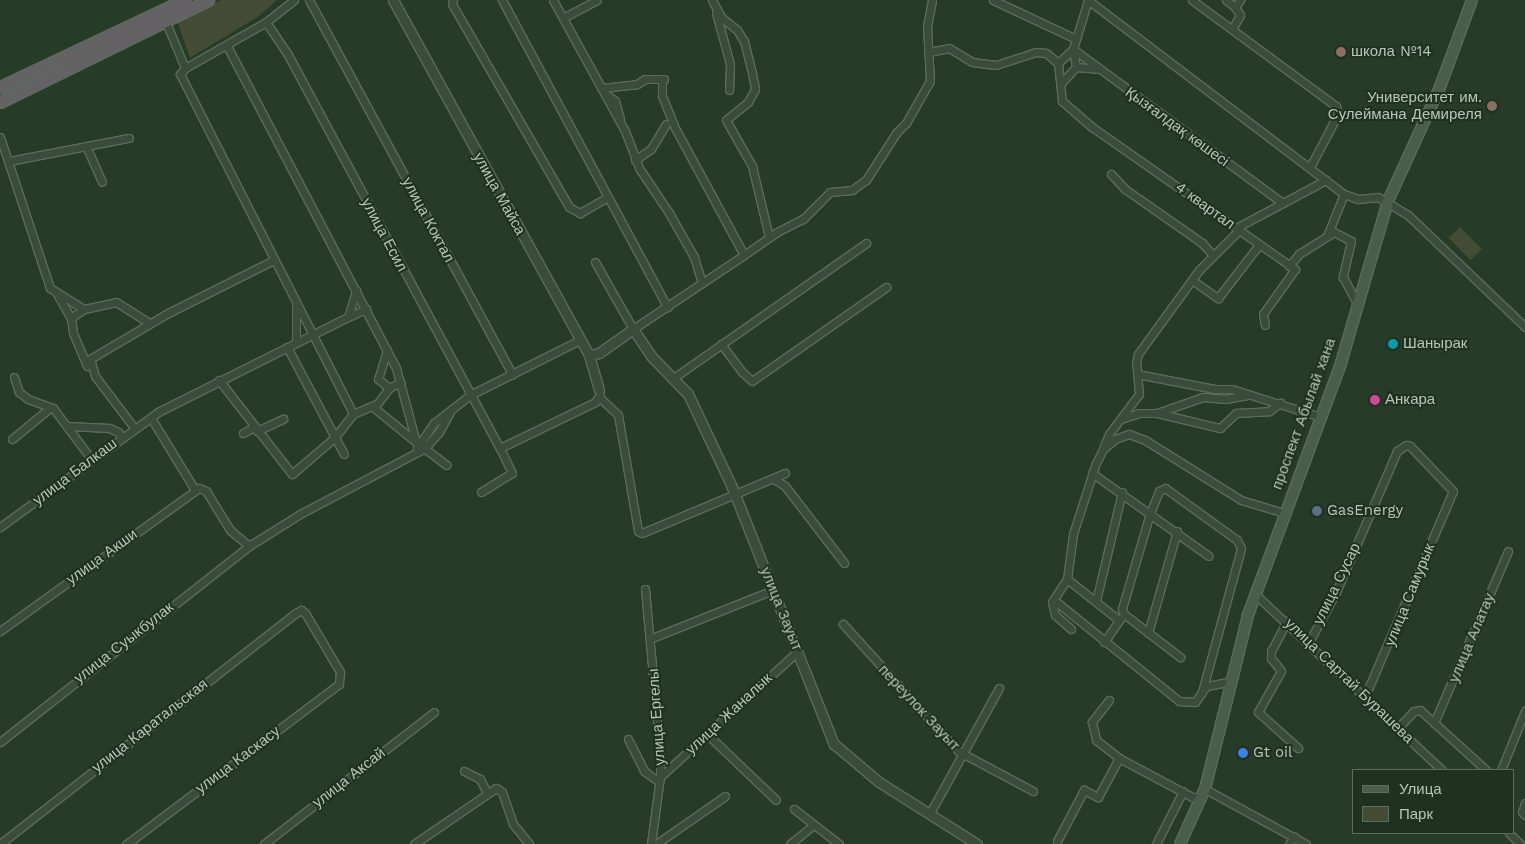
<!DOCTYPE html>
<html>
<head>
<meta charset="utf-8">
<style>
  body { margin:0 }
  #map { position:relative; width:1525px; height:844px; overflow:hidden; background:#263b28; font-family:"Work Sans",sans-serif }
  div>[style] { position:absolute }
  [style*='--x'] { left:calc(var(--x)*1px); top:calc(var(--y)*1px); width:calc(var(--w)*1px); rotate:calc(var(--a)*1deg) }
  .green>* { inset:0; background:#444c36; transform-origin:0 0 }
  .roads { filter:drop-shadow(1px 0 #5b6c5d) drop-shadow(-1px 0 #5b6c5d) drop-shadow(0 1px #5b6c5d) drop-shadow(0 -1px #5b6c5d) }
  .minor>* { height:7px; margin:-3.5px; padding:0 3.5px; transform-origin:3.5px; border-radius:3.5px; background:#3a4c3c }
  .tertiary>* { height:9px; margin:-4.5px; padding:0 4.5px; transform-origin:4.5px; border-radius:4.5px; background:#3a4c3c }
  .secondary>* { height:10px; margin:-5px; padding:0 5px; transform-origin:5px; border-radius:5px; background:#495e4c }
  .trunk>* { height:11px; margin:-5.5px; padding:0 5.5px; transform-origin:5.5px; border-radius:5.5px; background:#646264 }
  .dots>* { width:14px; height:14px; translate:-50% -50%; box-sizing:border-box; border:2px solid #1f3121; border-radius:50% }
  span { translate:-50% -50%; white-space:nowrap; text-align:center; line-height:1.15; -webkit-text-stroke:4px #1f3121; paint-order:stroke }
  .poi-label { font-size:15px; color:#b6c7b8 }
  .left { translate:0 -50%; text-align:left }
  .right { translate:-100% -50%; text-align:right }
  .street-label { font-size:15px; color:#b6c7b8 }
  .legend { position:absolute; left:1352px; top:769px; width:162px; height:65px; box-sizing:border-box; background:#1f3121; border:1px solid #5b6d5d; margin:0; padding:6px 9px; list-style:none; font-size:15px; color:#b6c7b8 }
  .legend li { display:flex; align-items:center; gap:10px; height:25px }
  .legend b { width:25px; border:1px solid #5b6d5d }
</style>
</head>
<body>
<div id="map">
  <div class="green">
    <i style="clip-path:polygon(221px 0,277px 0,259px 16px,190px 58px,177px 21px)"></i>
    <i style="left:1460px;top:227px;width:31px;height:16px;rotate:45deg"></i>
  </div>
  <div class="roads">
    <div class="minor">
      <i style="--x:294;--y:0;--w:36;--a:142"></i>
      <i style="--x:266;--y:22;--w:93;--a:150.4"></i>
      <i style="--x:185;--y:68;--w:8;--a:130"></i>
      <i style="--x:180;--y:74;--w:381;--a:63"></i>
      <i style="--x:309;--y:0;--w:426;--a:61.5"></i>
      <i style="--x:453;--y:0;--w:4;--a:104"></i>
      <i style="--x:452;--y:4;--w:234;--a:60"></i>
      <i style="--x:569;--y:207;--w:13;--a:29"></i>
      <i style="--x:580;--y:213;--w:32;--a:-30"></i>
      <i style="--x:502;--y:0;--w:349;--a:61.7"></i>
      <i style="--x:553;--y:0;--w:149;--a:61.2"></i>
      <i style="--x:625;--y:131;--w:40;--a:69"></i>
      <i style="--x:639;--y:168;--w:54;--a:56.3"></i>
      <i style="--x:669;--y:213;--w:51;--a:60.4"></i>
      <i style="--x:694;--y:257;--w:27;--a:73"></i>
      <i style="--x:712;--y:0;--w:19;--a:62"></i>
      <i style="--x:721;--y:17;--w:21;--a:39"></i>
      <i style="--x:737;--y:30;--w:13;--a:58"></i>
      <i style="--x:744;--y:41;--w:33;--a:76"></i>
      <i style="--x:752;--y:73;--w:16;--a:79"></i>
      <i style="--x:755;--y:89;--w:15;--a:118"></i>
      <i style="--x:748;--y:102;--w:28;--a:141"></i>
      <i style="--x:726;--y:120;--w:53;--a:60.5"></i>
      <i style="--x:752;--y:166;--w:73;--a:76.5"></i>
      <i style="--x:993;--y:0;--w:92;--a:25.2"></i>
      <i style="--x:1088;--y:0;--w:321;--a:37.2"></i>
      <i style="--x:1344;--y:194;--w:15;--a:20"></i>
      <i style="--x:1358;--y:199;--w:20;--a:-6"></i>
      <i style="--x:1378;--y:197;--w:35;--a:31"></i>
      <i style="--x:1408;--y:215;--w:162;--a:43.7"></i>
      <i style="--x:1088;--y:0;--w:51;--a:107"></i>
      <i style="--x:1073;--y:49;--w:21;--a:137"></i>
      <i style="--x:1058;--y:63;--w:38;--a:84"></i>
      <i style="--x:1062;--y:101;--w:40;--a:41"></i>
      <i style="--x:1092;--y:127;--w:248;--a:35"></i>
      <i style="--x:1295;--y:269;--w:55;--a:125.4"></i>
      <i style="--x:1263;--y:314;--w:11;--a:80"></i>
      <i style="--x:1192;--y:0;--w:179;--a:36.4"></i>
      <i style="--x:1336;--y:106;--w:8;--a:76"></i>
      <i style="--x:1338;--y:114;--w:60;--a:117.8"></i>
      <i style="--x:1226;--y:0;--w:11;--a:38"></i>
      <i style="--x:716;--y:13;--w:53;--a:74.6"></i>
      <i style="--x:730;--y:64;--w:26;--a:92"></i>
      <i style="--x:563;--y:18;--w:38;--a:-28"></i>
      <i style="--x:165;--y:20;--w:52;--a:67.4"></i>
      <i style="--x:266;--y:22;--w:37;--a:56"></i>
      <i style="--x:287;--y:53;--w:449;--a:61.7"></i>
      <i style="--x:1232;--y:29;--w:16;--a:-60"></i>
      <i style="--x:1240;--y:15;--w:9;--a:-122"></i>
      <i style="--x:1235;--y:7;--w:9;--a:-54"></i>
      <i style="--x:227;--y:46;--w:364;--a:62.3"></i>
      <i style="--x:396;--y:368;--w:77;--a:74.9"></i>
      <i style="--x:416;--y:442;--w:38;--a:37"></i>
      <i style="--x:1073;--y:49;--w:260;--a:36.3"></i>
      <i style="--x:929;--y:52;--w:20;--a:-11"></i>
      <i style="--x:949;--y:48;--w:27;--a:31"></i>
      <i style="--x:972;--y:62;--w:24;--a:7"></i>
      <i style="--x:996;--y:65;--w:42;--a:-18"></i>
      <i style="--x:1036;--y:52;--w:10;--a:6"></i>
      <i style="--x:1046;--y:53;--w:16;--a:40"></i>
      <i style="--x:1076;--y:67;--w:21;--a:5"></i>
      <i style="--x:1062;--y:82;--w:21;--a:-47"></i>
      <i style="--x:1076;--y:67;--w:17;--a:-100"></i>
      <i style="--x:601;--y:88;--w:36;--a:-6"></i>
      <i style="--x:637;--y:84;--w:9;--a:-32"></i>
      <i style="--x:645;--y:79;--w:19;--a:0"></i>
      <i style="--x:606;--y:94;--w:11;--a:38"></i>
      <i style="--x:615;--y:101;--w:18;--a:74"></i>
      <i style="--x:0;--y:137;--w:159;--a:71.7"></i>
      <i style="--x:50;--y:288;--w:40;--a:32"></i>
      <i style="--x:84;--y:309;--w:33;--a:-12"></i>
      <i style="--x:116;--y:302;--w:40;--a:32"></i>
      <i style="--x:86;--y:146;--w:39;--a:66"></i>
      <i style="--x:635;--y:160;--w:19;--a:-35"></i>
      <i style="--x:651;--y:149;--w:29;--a:-59"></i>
      <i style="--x:9;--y:161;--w:122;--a:-10.9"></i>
      <i style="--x:1111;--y:174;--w:21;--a:47"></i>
      <i style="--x:1125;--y:189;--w:94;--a:35"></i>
      <i style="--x:1202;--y:243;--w:15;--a:48"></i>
      <i style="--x:1236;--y:228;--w:102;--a:-28.1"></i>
      <i style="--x:1327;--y:236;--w:45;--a:-68"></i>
      <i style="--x:744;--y:255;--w:40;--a:-34.9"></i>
      <i style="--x:777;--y:232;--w:29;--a:-27"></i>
      <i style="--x:803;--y:219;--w:38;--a:-45"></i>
      <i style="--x:830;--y:192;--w:22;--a:-5"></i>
      <i style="--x:852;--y:190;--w:17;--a:-36"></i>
      <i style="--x:866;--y:180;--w:56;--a:-57.4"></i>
      <i style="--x:896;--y:133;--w:14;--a:-45"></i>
      <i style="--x:906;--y:123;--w:48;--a:-60.3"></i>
      <i style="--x:930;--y:81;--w:55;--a:-93.1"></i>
      <i style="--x:927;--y:26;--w:26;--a:-79"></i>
      <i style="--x:595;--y:262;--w:77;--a:60.4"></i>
      <i style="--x:633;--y:329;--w:133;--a:-33.7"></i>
      <i style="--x:744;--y:255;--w:145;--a:-118.5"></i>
      <i style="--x:675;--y:128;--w:35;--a:-112"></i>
      <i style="--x:662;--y:95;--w:16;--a:-90"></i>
      <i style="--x:1289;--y:266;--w:16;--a:-50"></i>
      <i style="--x:1299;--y:254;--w:41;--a:-32.2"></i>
      <i style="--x:1334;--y:232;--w:19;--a:28"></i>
      <i style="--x:1351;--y:241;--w:37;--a:103"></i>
      <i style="--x:1343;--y:277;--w:30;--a:62"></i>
      <i style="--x:1192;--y:280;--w:32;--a:35"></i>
      <i style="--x:1218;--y:298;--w:66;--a:-52.4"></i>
      <i style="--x:57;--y:294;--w:28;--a:60"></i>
      <i style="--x:71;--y:318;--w:15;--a:82"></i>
      <i style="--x:73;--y:333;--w:36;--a:67"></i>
      <i style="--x:348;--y:317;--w:20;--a:-24"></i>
      <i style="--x:71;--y:318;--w:16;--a:-35"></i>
      <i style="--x:296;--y:342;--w:36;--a:-90"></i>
      <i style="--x:721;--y:344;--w:35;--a:53"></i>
      <i style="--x:742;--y:372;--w:13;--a:42"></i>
      <i style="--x:752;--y:381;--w:164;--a:-35"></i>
      <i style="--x:287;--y:347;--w:121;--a:62"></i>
      <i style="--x:387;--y:350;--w:30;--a:107"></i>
      <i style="--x:378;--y:379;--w:14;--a:39"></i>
      <i style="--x:1137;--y:374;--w:79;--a:10.9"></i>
      <i style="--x:1215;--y:389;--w:17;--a:0"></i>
      <i style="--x:1232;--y:389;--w:93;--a:17.5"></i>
      <i style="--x:14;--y:377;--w:16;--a:72"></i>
      <i style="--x:19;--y:392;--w:11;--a:38"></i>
      <i style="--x:28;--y:399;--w:27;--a:20"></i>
      <i style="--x:53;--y:408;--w:65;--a:53.1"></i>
      <i style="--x:672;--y:379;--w:237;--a:-35"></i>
      <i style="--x:219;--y:380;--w:119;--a:52.2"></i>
      <i style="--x:292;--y:474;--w:57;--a:-40.7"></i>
      <i style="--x:335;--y:437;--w:29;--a:-52"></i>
      <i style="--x:353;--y:414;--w:26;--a:-23"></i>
      <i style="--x:377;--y:404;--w:20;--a:-53"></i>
      <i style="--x:389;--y:388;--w:13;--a:-27"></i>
      <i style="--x:599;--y:397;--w:26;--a:43"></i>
      <i style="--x:618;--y:415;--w:118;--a:80.2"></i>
      <i style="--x:638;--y:531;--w:4;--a:27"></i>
      <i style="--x:642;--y:533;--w:155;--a:-22.8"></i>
      <i style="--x:373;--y:407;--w:55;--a:39.1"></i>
      <i style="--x:1157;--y:413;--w:49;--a:-19.2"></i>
      <i style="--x:1203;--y:397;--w:22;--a:5"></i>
      <i style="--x:1225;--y:399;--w:23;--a:-10"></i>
      <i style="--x:151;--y:418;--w:84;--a:58.6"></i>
      <i style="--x:1121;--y:419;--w:19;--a:-18"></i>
      <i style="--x:1139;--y:413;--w:18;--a:0"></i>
      <i style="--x:1157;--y:413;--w:65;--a:13.4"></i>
      <i style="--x:1220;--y:428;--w:22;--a:-43"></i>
      <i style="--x:1236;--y:413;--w:33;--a:-3"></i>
      <i style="--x:1269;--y:411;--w:14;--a:-36"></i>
      <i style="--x:68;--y:426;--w:41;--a:2.8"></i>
      <i style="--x:109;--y:428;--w:10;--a:24"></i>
      <i style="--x:118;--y:432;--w:7;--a:56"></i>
      <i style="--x:135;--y:429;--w:66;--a:-127"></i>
      <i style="--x:95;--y:376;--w:18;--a:-106"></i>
      <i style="--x:90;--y:359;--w:91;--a:-30.5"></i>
      <i style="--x:168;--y:313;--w:119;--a:-26.6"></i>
      <i style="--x:257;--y:431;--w:29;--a:-25"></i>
      <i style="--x:243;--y:433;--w:13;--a:-29"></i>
      <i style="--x:12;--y:439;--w:50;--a:-39.4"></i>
      <i style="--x:1104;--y:446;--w:13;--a:-67"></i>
      <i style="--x:1109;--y:434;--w:50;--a:-53.1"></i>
      <i style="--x:1139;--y:394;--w:32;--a:-95"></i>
      <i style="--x:1136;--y:362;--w:8;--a:-76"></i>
      <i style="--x:1138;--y:354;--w:104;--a:-54"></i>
      <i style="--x:1199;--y:270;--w:57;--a:-45"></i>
      <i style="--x:417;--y:448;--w:30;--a:-56"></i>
      <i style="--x:434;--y:423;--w:46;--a:-37.9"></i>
      <i style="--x:470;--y:395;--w:123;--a:-26.6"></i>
      <i style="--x:1092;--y:473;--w:143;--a:35.4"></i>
      <i style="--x:774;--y:479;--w:13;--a:32"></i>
      <i style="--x:785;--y:486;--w:97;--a:52.5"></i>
      <i style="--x:481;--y:492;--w:36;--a:-32"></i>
      <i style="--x:512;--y:473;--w:28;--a:-116"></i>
      <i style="--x:500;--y:448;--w:106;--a:-25.8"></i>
      <i style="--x:595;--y:402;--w:9;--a:-58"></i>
      <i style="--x:0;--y:527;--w:195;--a:-36"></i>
      <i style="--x:158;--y:412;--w:212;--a:-26.6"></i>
      <i style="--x:348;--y:317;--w:28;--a:-73"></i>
      <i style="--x:1067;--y:579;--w:66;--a:38.3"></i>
      <i style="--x:645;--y:589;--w:167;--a:84.8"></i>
      <i style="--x:660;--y:755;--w:22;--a:90"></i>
      <i style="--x:660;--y:777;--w:68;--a:97.7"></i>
      <i style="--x:1255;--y:594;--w:257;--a:43.3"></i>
      <i style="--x:1054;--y:600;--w:161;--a:38.9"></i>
      <i style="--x:1179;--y:701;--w:16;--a:4"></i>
      <i style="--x:1195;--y:702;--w:12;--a:-55"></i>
      <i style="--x:1202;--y:692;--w:149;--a:-74.8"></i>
      <i style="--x:1241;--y:548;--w:9;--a:-117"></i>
      <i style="--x:1237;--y:540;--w:89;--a:-144.2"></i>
      <i style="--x:1165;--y:488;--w:7;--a:153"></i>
      <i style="--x:1159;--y:491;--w:24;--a:112"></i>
      <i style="--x:1150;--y:513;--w:100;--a:106.3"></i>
      <i style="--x:1122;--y:609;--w:5;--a:68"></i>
      <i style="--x:1124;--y:614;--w:71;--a:37.5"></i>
      <i style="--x:1096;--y:601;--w:112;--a:-76.6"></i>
      <i style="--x:1287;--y:621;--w:34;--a:118"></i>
      <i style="--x:1271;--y:651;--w:7;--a:90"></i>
      <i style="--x:1271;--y:658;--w:16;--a:52"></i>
      <i style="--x:1281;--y:671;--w:47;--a:119.3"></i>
      <i style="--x:1258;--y:712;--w:54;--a:42"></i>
      <i style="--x:843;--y:624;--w:171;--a:47.8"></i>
      <i style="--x:958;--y:751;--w:85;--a:28.1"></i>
      <i style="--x:1071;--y:629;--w:21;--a:-139"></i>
      <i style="--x:1055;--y:615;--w:13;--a:-103"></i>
      <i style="--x:1052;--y:602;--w:27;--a:-57"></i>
      <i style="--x:1067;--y:579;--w:45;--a:-82.4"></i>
      <i style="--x:1073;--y:534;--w:75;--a:-72.1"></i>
      <i style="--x:1096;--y:463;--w:16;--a:-63"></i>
      <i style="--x:1103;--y:449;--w:16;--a:-40"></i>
      <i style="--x:1115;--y:439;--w:15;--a:-20"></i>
      <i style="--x:1129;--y:434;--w:17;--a:21"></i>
      <i style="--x:1145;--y:440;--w:113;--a:32"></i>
      <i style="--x:1241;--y:500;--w:45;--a:16.8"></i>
      <i style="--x:0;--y:631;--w:245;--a:-35.7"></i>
      <i style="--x:199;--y:488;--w:8;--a:23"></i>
      <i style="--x:206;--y:491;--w:46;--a:58.4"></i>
      <i style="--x:230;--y:530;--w:25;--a:40"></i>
      <i style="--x:1148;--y:633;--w:106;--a:-74.1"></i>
      <i style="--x:652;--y:638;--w:130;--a:-21.6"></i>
      <i style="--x:1104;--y:642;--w:29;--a:-55"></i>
      <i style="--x:1309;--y:642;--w:57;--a:-61.6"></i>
      <i style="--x:1336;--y:592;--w:154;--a:-66.6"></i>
      <i style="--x:1397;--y:451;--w:11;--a:-34"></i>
      <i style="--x:1406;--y:445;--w:4;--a:14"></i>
      <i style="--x:1410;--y:446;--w:62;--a:46.3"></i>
      <i style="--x:1453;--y:491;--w:223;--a:113.2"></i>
      <i style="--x:1202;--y:691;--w:7;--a:-45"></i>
      <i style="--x:1207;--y:686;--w:25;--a:-11"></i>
      <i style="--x:1109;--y:700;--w:28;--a:128"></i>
      <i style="--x:1092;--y:722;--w:18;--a:77"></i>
      <i style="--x:1096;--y:740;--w:29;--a:38"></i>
      <i style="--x:1119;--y:758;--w:83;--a:28.1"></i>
      <i style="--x:1192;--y:797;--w:10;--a:0"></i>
      <i style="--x:1434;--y:723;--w:187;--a:-66.7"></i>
      <i style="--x:1398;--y:728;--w:23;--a:-47"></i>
      <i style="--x:1414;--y:711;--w:6;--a:-9"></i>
      <i style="--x:1420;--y:710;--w:89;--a:42.3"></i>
      <i style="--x:707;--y:734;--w:95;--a:43.7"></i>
      <i style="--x:628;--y:739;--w:36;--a:63"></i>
      <i style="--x:644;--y:771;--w:17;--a:36"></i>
      <i style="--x:0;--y:742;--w:317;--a:-38.2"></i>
      <i style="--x:249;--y:546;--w:60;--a:-32.1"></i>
      <i style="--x:300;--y:514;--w:141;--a:-27.8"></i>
      <i style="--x:425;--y:448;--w:21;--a:-49"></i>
      <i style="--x:439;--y:432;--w:23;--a:-61"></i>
      <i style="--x:1501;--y:770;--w:64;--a:-67.9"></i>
      <i style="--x:464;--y:771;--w:18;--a:27"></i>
      <i style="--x:480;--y:779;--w:16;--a:63"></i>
      <i style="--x:660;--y:777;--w:187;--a:-42.4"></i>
      <i style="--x:1205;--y:789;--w:115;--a:28.6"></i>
      <i style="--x:1525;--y:803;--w:9;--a:108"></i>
      <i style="--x:1522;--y:812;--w:4;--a:45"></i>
      <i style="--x:794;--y:809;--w:57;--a:37.9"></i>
      <i style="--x:930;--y:813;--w:143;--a:-61.1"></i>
      <i style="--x:1509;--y:833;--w:16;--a:45"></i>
      <i style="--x:1057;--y:841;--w:58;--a:-62.1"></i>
      <i style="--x:1084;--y:790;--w:16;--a:27"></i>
      <i style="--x:1098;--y:797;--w:44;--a:-61.7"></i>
      <i style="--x:0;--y:844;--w:375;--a:-38"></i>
      <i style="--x:296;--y:613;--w:6;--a:-31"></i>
      <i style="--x:301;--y:610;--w:5;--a:37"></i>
      <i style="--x:305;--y:613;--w:69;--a:59.3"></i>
      <i style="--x:340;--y:672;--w:12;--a:95"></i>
      <i style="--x:339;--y:684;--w:266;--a:143"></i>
      <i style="--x:264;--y:844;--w:215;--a:-37.8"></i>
      <i style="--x:414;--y:844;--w:99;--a:-34.3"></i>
      <i style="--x:496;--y:788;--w:7;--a:34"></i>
      <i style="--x:502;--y:792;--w:34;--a:71"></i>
      <i style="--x:513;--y:824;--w:26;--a:51"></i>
      <i style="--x:656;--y:844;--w:84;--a:-34.8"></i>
      <i style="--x:790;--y:844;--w:28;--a:-39"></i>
      <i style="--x:1156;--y:844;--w:59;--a:-63"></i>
      <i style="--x:1289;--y:844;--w:9;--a:-54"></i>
    </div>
    <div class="tertiary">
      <i style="--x:393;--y:0;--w:406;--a:61.1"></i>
      <i style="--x:589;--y:355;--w:36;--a:74"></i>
      <i style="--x:589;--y:355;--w:10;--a:-11"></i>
      <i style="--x:599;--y:353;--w:42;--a:-35.2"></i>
      <i style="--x:633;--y:329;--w:32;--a:56"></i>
      <i style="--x:651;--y:356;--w:53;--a:45.8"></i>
      <i style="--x:688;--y:394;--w:103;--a:64.7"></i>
      <i style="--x:732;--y:487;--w:277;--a:68.4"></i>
      <i style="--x:834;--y:744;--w:59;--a:40.2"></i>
      <i style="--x:879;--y:782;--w:116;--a:32.3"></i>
    </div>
    <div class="secondary">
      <i style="--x:1180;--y:844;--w:60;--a:-65.6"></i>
      <i style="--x:1205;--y:789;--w:179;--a:-76.1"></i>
      <i style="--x:1248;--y:615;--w:269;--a:-69.7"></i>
      <i style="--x:1341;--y:363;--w:169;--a:-73.8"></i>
      <i style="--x:1388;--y:201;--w:125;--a:-65.5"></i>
      <i style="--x:1440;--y:87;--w:93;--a:-69.8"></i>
    </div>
    <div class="trunk">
      <i style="--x:0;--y:87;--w:204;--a:-25.3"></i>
      <i style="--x:0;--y:102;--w:232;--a:-26.1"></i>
    </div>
  </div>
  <div class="dots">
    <i style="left:1341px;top:52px;background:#8d6e63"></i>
    <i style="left:1492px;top:106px;background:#8d6e63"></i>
    <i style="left:1393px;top:344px;background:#0f9aa8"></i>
    <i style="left:1375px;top:400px;background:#d1479c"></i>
    <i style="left:1317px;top:511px;background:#5c6f8a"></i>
    <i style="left:1243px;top:753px;background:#3f7fe0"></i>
  </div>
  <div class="poi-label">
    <span class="left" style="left:1351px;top:52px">школа №14</span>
    <span class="right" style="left:1482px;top:106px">Университет им.<br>Сулеймана Демиреля</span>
    <span class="left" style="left:1403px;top:344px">Шанырак</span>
    <span class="left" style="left:1385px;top:400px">Анкара</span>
    <span class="left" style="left:1327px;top:511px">GasEnergy</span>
    <span class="left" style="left:1253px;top:753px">Gt oil</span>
  </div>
  <div class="street-label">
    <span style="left:1177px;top:127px;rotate:36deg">Қызғалдақ көшесі</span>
    <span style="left:499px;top:194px;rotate:61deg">улица Майса</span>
    <span style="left:1205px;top:206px;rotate:36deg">4 квартал</span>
    <span style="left:428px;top:220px;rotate:62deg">улица Коктал</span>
    <span style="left:384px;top:235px;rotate:62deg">улица Есил</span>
    <span style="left:1304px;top:414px;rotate:-70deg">проспект Абылай хана</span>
    <span style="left:75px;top:472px;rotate:-37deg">улица Балкаш</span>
    <span style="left:102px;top:557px;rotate:-36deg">улица Акши</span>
    <span style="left:1337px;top:584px;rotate:-64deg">улица Сусар</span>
    <span style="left:1410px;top:595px;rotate:-68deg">улица Самурык</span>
    <span style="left:781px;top:609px;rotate:68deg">улица Зауыт</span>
    <span style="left:1472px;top:638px;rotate:-67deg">улица Алатау</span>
    <span style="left:124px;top:643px;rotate:-38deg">улица Суыкбулак</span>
    <span style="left:1349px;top:681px;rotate:44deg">улица Сартай Бурашева</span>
    <span style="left:919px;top:708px;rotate:47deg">переулок Зауыт</span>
    <span style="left:729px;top:714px;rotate:-43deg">улица Жаналык</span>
    <span style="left:657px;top:717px;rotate:-94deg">улица Ергелы</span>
    <span style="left:150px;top:726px;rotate:-38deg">улица Каратальская</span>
    <span style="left:238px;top:760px;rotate:-37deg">улица Каскасу</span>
    <span style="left:349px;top:778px;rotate:-38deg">улица Аксай</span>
  </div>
  <ul class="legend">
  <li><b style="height:6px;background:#495e4c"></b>Улица</li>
  <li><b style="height:14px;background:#444c36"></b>Парк</li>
  </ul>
</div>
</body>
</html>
